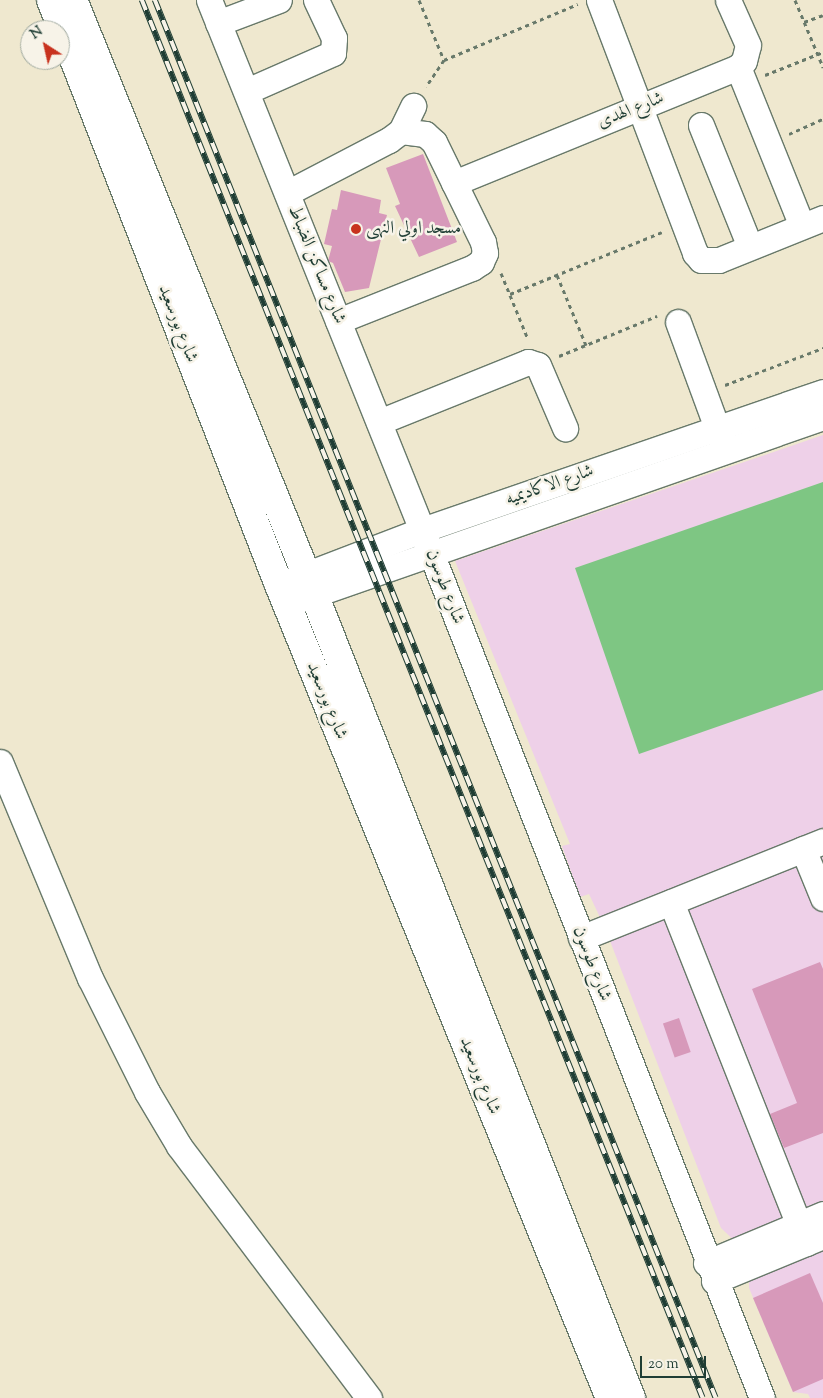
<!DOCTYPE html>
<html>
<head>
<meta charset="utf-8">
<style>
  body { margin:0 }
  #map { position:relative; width:823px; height:1398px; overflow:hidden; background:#efe8cf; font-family:"Sorts Mill Goudy",Amiri,serif }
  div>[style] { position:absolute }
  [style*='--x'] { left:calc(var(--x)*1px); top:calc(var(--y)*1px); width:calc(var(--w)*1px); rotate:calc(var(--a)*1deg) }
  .built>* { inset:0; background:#eed0e8 }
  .green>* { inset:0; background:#7ec683 }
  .building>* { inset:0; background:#d799ba; transform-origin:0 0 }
  .path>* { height:3px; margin-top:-1.5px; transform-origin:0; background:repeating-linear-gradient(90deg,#68796a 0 4px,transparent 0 8px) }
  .roads { filter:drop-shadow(1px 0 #68796a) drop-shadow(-1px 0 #68796a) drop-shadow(0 1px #68796a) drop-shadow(0 -1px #68796a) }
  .minor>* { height:25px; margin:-12.5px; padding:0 12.5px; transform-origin:12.5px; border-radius:12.5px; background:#fff }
  .major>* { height:28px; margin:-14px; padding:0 14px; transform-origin:14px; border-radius:14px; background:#fff }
  .rail>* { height:5.5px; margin-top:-2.75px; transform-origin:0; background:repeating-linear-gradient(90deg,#f7f3e8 0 11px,#1f3d34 0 22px); box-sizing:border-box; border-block:1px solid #1f3d34 }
  .dots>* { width:14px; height:14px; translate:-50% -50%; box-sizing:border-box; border:2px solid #f7f3e8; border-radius:50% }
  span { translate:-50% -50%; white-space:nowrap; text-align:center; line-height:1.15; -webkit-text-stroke:5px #f7f3e8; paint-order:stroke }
  .street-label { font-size:18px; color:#1f3d34 }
  .poi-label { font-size:18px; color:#1f3d34 }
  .left { translate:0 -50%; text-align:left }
  .north { position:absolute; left:20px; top:20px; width:50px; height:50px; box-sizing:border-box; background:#f7f3e8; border:1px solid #a1aaa0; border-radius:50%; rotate:325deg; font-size:14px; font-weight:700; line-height:20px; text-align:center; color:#1f3d34 }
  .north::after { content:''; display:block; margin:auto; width:18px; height:22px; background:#c8321e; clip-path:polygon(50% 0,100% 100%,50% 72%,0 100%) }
  .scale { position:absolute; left:640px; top:1356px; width:66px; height:22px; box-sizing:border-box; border:2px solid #1f3d34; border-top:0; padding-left:6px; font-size:15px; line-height:18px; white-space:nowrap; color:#1f3d34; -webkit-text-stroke:4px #f7f3e8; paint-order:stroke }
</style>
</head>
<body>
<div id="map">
  <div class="built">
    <i style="clip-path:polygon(823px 435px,823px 1398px,810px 1398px,808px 1394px,793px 1392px,749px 1288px,749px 1266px,742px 1248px,721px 1228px,605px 928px,589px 894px,580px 897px,562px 846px,570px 844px,455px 561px)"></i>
  </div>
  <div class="green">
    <i style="clip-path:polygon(823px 482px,823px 690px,639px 754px,575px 568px)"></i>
  </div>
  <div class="building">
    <i style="clip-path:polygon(423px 154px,457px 242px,419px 257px,395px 206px,400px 204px,386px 168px)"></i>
    <i style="clip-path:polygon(341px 190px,381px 200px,379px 213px,387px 215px,369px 288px,345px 292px,333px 263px,328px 261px,332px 246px,324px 244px,332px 209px,337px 210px)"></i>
    <i style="clip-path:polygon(820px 962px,823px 969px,823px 1133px,784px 1148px,770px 1114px,797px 1103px,752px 989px)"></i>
    <i style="left:679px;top:1018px;width:36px;height:17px;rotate:71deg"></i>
    <i style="clip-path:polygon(810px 1273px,823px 1303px,823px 1379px,793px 1392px,753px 1298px)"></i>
  </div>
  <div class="path">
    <i style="--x:419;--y:0;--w:65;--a:67.4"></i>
    <i style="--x:444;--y:60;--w:32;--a:124"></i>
    <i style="--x:795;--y:0;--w:73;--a:67.3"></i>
    <i style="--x:804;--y:22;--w:20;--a:-20"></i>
    <i style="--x:444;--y:60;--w:145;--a:-22.7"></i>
    <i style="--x:765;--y:75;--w:62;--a:-21.6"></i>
    <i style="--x:789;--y:134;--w:37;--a:-24"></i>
    <i style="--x:501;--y:273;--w:71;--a:67.8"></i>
    <i style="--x:557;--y:275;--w:76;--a:67.5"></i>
    <i style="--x:510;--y:294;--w:164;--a:-22.2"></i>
    <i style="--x:559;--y:356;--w:106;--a:-22.2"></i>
    <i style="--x:725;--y:385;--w:105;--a:-20.7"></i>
  </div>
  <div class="roads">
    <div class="minor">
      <i style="--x:209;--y:0;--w:571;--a:68.11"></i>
      <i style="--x:422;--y:530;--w:932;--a:68.61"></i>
      <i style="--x:599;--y:0;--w:271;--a:69.2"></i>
      <i style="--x:695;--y:253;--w:9;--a:49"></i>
      <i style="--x:701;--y:260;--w:18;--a:0"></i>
      <i style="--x:719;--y:260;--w:112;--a:-22"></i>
      <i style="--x:218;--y:23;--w:65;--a:-20.7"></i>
      <i style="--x:738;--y:67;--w:171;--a:68.1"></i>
      <i style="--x:247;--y:91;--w:94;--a:-23.8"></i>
      <i style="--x:333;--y:53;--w:15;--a:-86"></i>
      <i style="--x:334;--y:38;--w:42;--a:-115.3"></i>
      <i style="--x:701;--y:125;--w:131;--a:68.1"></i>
      <i style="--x:454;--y:183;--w:307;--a:-22.2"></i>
      <i style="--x:738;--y:67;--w:8;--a:-45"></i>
      <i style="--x:744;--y:61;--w:16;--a:-76"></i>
      <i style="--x:748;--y:45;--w:49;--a:-114"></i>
      <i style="--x:287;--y:193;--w:115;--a:-27.5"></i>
      <i style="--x:389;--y:140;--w:15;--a:-37"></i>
      <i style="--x:401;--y:131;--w:28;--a:-64"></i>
      <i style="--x:338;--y:321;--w:144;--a:-21.6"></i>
      <i style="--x:472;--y:268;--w:11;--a:-34"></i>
      <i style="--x:481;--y:262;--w:10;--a:-66"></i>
      <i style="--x:485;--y:253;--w:11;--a:-100"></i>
      <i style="--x:483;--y:242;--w:111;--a:-116.1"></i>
      <i style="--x:434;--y:142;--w:12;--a:-138"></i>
      <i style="--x:425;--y:134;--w:24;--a:-173"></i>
      <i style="--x:678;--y:322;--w:130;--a:69.8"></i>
      <i style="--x:379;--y:422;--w:161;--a:-21.9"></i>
      <i style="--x:528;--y:362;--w:10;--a:17"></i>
      <i style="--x:538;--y:365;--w:69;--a:66.8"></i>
      <i style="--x:279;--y:585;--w:153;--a:-21"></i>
      <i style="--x:422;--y:530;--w:424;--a:-19"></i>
      <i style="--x:287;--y:604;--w:568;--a:-19.23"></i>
      <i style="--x:0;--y:762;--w:234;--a:67.4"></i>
      <i style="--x:90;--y:978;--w:127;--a:63.4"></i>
      <i style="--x:147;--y:1092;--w:63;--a:59.3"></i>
      <i style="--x:179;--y:1146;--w:316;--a:53"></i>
      <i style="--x:803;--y:849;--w:53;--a:67.8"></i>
      <i style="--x:671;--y:902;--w:367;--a:68.4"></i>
      <i style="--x:581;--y:938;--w:261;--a:-21.8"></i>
      <i style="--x:706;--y:1263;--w:127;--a:-22.7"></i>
      <i style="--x:714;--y:1281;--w:118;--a:-22.4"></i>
    </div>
    <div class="major">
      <i style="--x:51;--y:0;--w:628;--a:68.71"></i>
      <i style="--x:279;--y:585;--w:878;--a:67.85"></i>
      <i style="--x:73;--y:0;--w:619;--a:67.91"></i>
      <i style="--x:306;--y:574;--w:886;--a:68.47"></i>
    </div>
  </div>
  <div class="rail">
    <i style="--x:142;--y:0;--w:1506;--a:68.14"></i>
    <i style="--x:155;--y:0;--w:1506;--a:68.14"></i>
  </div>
  <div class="dots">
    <i style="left:356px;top:229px;background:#c8321e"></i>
  </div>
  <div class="street-label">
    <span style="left:631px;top:111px;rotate:-22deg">شارع الهدى</span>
    <span style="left:316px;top:265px;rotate:68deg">شارع مساكن الضباط</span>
    <span style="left:177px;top:324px;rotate:69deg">شارع بورسعيد</span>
    <span style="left:550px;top:486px;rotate:-19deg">شارع الاكاديميه</span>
    <span style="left:444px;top:587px;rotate:69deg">شارع طوسون</span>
    <span style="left:326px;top:701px;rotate:68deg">شارع بورسعيد</span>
    <span style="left:591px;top:964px;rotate:69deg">شارع طوسون</span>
    <span style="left:479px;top:1076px;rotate:68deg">شارع بورسعيد</span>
  </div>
  <div class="poi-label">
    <span class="left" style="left:366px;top:229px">مسجد اولي النهى</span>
  </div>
  <div class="north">N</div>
  <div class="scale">20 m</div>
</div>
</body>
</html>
